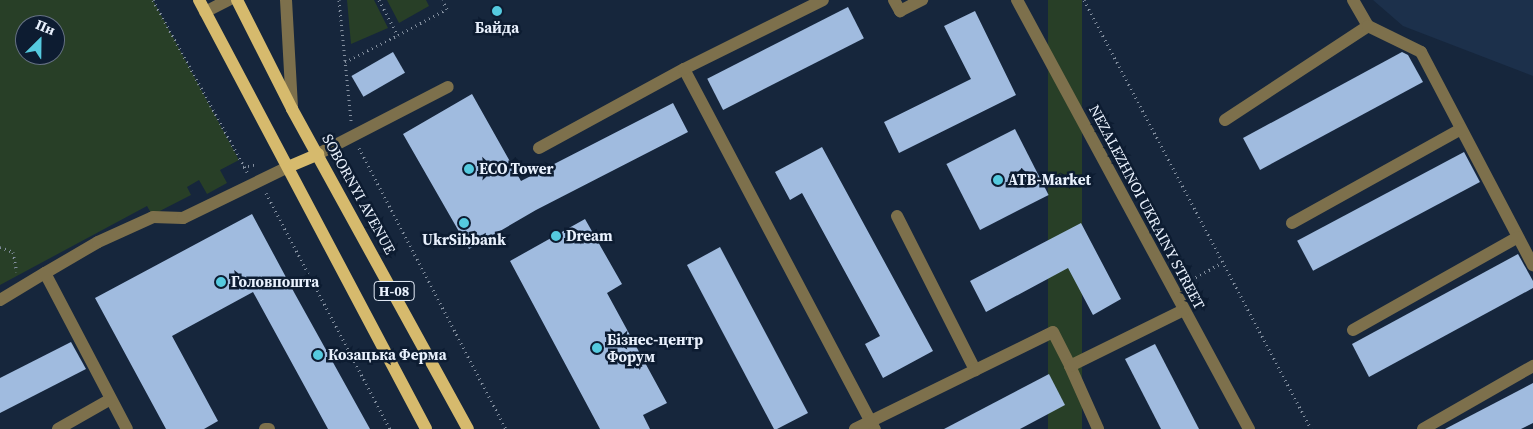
<!DOCTYPE html>
<html>
<head>
<meta charset="utf-8">
<style>
  body { margin:0 }
  #map { position:relative; width:1533px; height:429px; overflow:hidden; background:#16263c; font-family:"Source Serif 4",serif }
  div>[style] { position:absolute }
  [style*='--x'] { left:calc(var(--x)*1px); top:calc(var(--y)*1px); width:calc(var(--w)*1px); rotate:calc(var(--a)*1deg) }
  .built>* { inset:0; background:#1c304b }
  .green>* { inset:0; background:#283f27; transform-origin:0 0 }
  .building>* { inset:0; background:#a0bbdf; transform-origin:0 0 }
  .path>* { height:3px; margin-top:-1.5px; transform-origin:0; background:repeating-linear-gradient(90deg,#838f9f 0 1px,transparent 0 5px) }
  .minor>* { height:12px; margin:-6px; padding:0 6px; transform-origin:6px; border-radius:6px; background:#7d704c }
  .major>* { height:12px; margin:-6px; padding:0 6px; transform-origin:6px; border-radius:6px; background:#d6ba6d }
  .dots>* { width:14px; height:14px; translate:-50% -50%; box-sizing:border-box; border:2px solid #0d1c31; border-radius:50% }
  span { translate:-50% -50%; white-space:nowrap; text-align:center; line-height:1.15; -webkit-text-stroke:5px #0d1c31; paint-order:stroke }
  .shield-label span { padding:1px 4px; background:#0d1c31; border:1px solid; border-radius:4px; -webkit-text-stroke-width:0 }
  .shield-label { font-size:14px; color:#e9f1fd; font-weight:700 }
  .poi-label { font-size:15px; color:#e9f1fd; font-weight:700 }
  .left { translate:0 -50%; text-align:left }
  .street-label { font-size:15px; color:#e9f1fd }
  .north { position:absolute; left:15px; top:15px; width:50px; height:50px; box-sizing:border-box; background:#0d1c31; border:1px solid #657183; border-radius:50%; rotate:23deg; font-size:14px; font-weight:700; line-height:20px; text-align:center; color:#e9f1fd }
  .north::after { content:''; display:block; margin:auto; width:18px; height:22px; background:#55cadf; clip-path:polygon(50% 0,100% 100%,50% 72%,0 100%) }
</style>
</head>
<body>
<div id="map">
  <div class="built">
    <i style="clip-path:polygon(1373px 0,1533px 0,1533px 76px,1403px 26px)"></i>
  </div>
  <div class="green">
    <i style="clip-path:polygon(evenodd,0 0,153px 0,239px 160px,220px 170px,227px 183px,207px 194px,199px 180px,187px 187px,191px 195px,152px 215px,147px 206px,0 285px,0 0,25px 25px,55px 25px,55px 55px,25px 55px,25px 25px)"></i>
    <i style="clip-path:polygon(347px 0,374px 0,388px 28px,351px 44px)"></i>
    <i style="clip-path:polygon(387px 0,426px 0,429px 6px,399px 23px)"></i>
    <i style="left:1048px;top:0;width:34px;height:485px"></i>
  </div>
  <div class="building">
    <i style="left:848px;top:7px;width:35px;height:158px;rotate:63deg"></i>
    <i style="clip-path:polygon(975px 11px,1016px 95px,899px 153px,884px 122px,971px 79px,944px 26px)"></i>
    <i style="left:393px;top:52px;width:24px;height:48px;rotate:60deg"></i>
    <i style="clip-path:polygon(1402px 52px,1408px 55px,1423px 82px,1260px 170px,1243px 138px)"></i>
    <i style="clip-path:polygon(472px 94px,521px 181px,673px 103px,688px 132px,536px 210px,469px 249px,403px 134px)"></i>
    <i style="left:1015px;top:129px;width:74px;height:77px;rotate:63deg"></i>
    <i style="clip-path:polygon(822px 147px,933px 351px,883px 378px,865px 344px,880px 336px,802px 193px,790px 200px,775px 172px)"></i>
    <i style="left:1464px;top:152px;width:34px;height:189px;rotate:62deg"></i>
    <i style="clip-path:polygon(252px 214px,295px 294px,370px 429px,328px 429px,253px 292px,172px 336px,218px 421px,204px 429px,166px 429px,95px 298px)"></i>
    <i style="clip-path:polygon(585px 219px,622px 284px,607px 293px,667px 403px,643px 415px,650px 429px,600px 429px,510px 261px)"></i>
    <i style="clip-path:polygon(1081px 223px,1121px 299px,1093px 315px,1068px 268px,986px 312px,970px 281px)"></i>
    <i style="clip-path:polygon(720px 247px,808px 413px,777px 429px,774px 429px,687px 265px)"></i>
    <i style="clip-path:polygon(1518px 254px,1533px 281px,1533px 288px,1369px 377px,1352px 344px)"></i>
    <i style="clip-path:polygon(71px 342px,86px 369px,0 413px,0 378px)"></i>
    <i style="clip-path:polygon(1155px 344px,1199px 429px,1161px 429px,1125px 359px)"></i>
    <i style="clip-path:polygon(1049px 374px,1065px 405px,1020px 429px,944px 429px)"></i>
    <i style="clip-path:polygon(1533px 383px,1533px 423px,1521px 429px,1445px 429px)"></i>
  </div>
  <div class="path">
    <i style="--x:153;--y:0;--w:196;--a:61.3"></i>
    <i style="--x:339;--y:0;--w:122;--a:84.3"></i>
    <i style="--x:379;--y:0;--w:40;--a:62"></i>
    <i style="--x:398;--y:35;--w:55;--a:-28"></i>
    <i style="--x:447;--y:9;--w:10;--a:-119"></i>
    <i style="--x:1084;--y:0;--w:485;--a:62.1"></i>
    <i style="--x:345;--y:62;--w:59;--a:-27"></i>
    <i style="--x:359;--y:148;--w:317;--a:62.4"></i>
    <i style="--x:243;--y:167;--w:14;--a:-12"></i>
    <i style="--x:266;--y:193;--w:267;--a:62.3"></i>
    <i style="--x:0;--y:247;--w:14;--a:21"></i>
    <i style="--x:13;--y:252;--w:20;--a:79"></i>
    <i style="--x:1187;--y:282;--w:39;--a:-29"></i>
  </div>
  <div class="minor">
    <i style="--x:286;--y:0;--w:109;--a:86.8"></i>
    <i style="--x:894;--y:0;--w:13;--a:61"></i>
    <i style="--x:900;--y:11;--w:25;--a:-27"></i>
    <i style="--x:1017;--y:0;--w:488;--a:61.6"></i>
    <i style="--x:1353;--y:0;--w:30;--a:60"></i>
    <i style="--x:205;--y:12;--w:27;--a:-27"></i>
    <i style="--x:684;--y:69;--w:408;--a:62.1"></i>
    <i style="--x:1225;--y:120;--w:171;--a:-33.3"></i>
    <i style="--x:1368;--y:26;--w:59;--a:26.1"></i>
    <i style="--x:1421;--y:52;--w:241;--a:62.3"></i>
    <i style="--x:539;--y:148;--w:165;--a:-28.6"></i>
    <i style="--x:684;--y:69;--w:155;--a:-26.4"></i>
    <i style="--x:318;--y:154;--w:146;--a:-27.3"></i>
    <i style="--x:897;--y:216;--w:173;--a:63.1"></i>
    <i style="--x:1292;--y:223;--w:193;--a:-29.1"></i>
    <i style="--x:45;--y:273;--w:61;--a:-30.3"></i>
    <i style="--x:98;--y:242;--w:60;--a:-24.4"></i>
    <i style="--x:153;--y:217;--w:30;--a:2"></i>
    <i style="--x:183;--y:218;--w:117;--a:-25.9"></i>
    <i style="--x:0;--y:300;--w:52;--a:-31"></i>
    <i style="--x:45;--y:273;--w:176;--a:62.3"></i>
    <i style="--x:1353;--y:330;--w:189;--a:-29.4"></i>
    <i style="--x:1070;--y:366;--w:69;--a:66"></i>
    <i style="--x:58;--y:429;--w:59;--a:-29.6"></i>
    <i style="--x:265;--y:429;--w:4;--a:0"></i>
    <i style="--x:855;--y:429;--w:220;--a:-26.1"></i>
    <i style="--x:1053;--y:332;--w:38;--a:63"></i>
    <i style="--x:1070;--y:366;--w:127;--a:-26.2"></i>
    <i style="--x:1423;--y:429;--w:127;--a:-29.8"></i>
  </div>
  <div class="major">
    <i style="--x:199;--y:0;--w:485;--a:62.1"></i>
    <i style="--x:237;--y:0;--w:122;--a:63.2"></i>
    <i style="--x:292;--y:109;--w:365;--a:61.2"></i>
    <i style="--x:288;--y:167;--w:33;--a:-23"></i>
  </div>
  <div class="dots">
    <i style="left:497px;top:11px;background:#55cadf"></i>
    <i style="left:469px;top:169px;background:#55cadf"></i>
    <i style="left:998px;top:180px;background:#55cadf"></i>
    <i style="left:464px;top:223px;background:#55cadf"></i>
    <i style="left:556px;top:236px;background:#55cadf"></i>
    <i style="left:221px;top:282px;background:#55cadf"></i>
    <i style="left:597px;top:348px;background:#55cadf"></i>
    <i style="left:318px;top:355px;background:#55cadf"></i>
  </div>
  <div class="shield-label">
    <span style="left:394px;top:291px">Н-08</span>
  </div>
  <div class="poi-label">
    <span style="left:497px;top:28px">Байда</span>
    <span class="left" style="left:479px;top:169px">ECO Tower</span>
    <span class="left" style="left:1008px;top:180px">ATB-Market</span>
    <span class="left" style="left:566px;top:236px">Dream</span>
    <span style="left:464px;top:240px">UkrSibbank</span>
    <span class="left" style="left:231px;top:282px">Головпошта</span>
    <span class="left" style="left:607px;top:348px">Бізнес-центр<br>Форум</span>
    <span class="left" style="left:328px;top:355px">Козацька Ферма</span>
  </div>
  <div class="street-label">
    <span style="left:359px;top:194px;rotate:61deg">SOBORNYI AVENUE</span>
    <span style="left:1147px;top:207px;rotate:62deg">NEZALEZHNOI UKRAINY STREET</span>
  </div>
  <div class="north">Пн</div>
</div>
</body>
</html>
